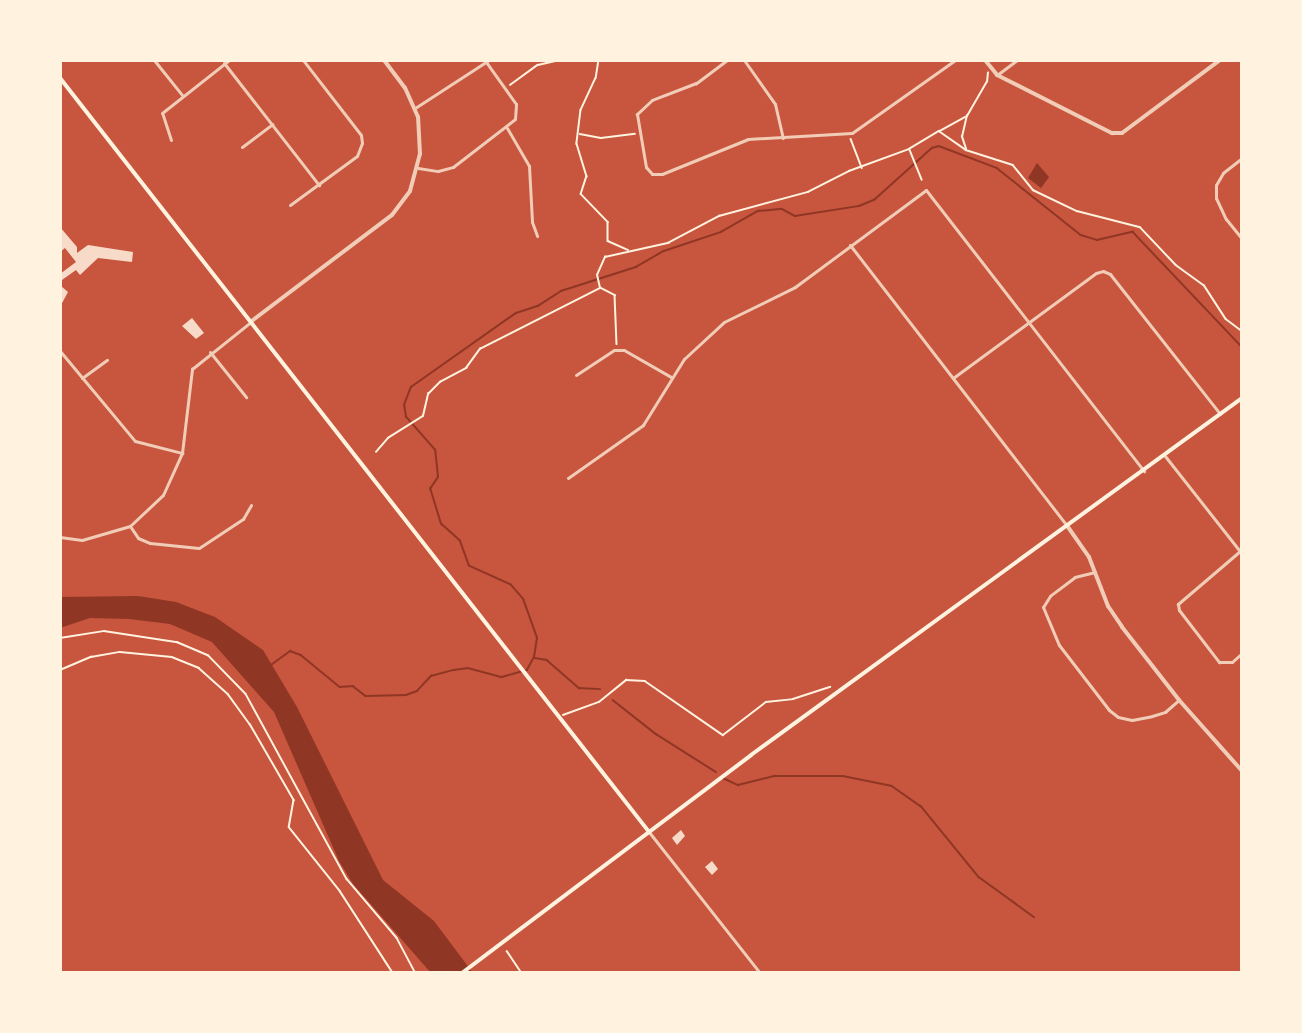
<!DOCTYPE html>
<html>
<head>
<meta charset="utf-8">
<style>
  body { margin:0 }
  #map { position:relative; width:1302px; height:1033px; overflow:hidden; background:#c8553d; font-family:"Fira Sans",sans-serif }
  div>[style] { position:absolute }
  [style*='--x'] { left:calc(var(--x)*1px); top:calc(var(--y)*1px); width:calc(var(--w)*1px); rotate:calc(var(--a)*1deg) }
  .water>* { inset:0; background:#8f3625 }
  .stream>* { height:1.5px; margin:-0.75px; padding:0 0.75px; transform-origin:0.75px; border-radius:0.75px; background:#8f3625 }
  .building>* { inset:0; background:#f7dbc8 }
  .path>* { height:1.5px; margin:-0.75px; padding:0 0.75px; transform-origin:0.75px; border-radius:0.75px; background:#fff3e0 }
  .minor>* { height:3px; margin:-1.5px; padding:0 1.5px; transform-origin:1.5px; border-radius:1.5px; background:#f1ccb7 }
  .tertiary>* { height:4px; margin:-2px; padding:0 2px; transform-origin:2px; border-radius:2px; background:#f1ccb7 }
  .secondary>* { height:4px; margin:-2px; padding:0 2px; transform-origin:2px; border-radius:2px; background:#fff3e0 }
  span { translate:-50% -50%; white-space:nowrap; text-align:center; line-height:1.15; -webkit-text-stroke:5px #fff3e0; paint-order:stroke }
  .frame { position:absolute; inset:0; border:62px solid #fff3e0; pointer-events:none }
</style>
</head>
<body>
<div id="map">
  <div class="water">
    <i style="clip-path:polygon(1037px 163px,1049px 177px,1041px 188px,1028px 178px)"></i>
    <i style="clip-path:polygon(138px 596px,176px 602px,215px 617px,263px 650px,297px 707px,383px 880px,434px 921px,473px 973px,431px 973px,353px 884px,339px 861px,274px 712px,212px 642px,170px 624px,129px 619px,90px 618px,60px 628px,60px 597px)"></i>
  </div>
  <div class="stream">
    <i style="--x:535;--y:658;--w:12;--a:9"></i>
    <i style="--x:547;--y:660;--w:43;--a:41.2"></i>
    <i style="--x:579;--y:688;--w:21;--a:3"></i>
    <i style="--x:271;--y:665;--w:24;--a:-36"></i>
    <i style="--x:290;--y:651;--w:12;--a:20"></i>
    <i style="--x:301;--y:655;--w:50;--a:39.4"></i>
    <i style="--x:340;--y:687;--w:13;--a:-4"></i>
    <i style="--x:353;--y:686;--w:16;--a:38"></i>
    <i style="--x:366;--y:696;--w:40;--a:-1.4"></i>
    <i style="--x:406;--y:695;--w:12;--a:-20"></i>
    <i style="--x:417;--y:691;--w:21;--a:-47"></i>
    <i style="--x:431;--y:676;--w:24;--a:-15"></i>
    <i style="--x:454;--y:670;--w:14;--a:-8"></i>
    <i style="--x:468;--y:668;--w:35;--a:15"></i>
    <i style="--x:502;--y:677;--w:26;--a:-16"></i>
    <i style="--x:527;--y:670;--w:15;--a:-62"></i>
    <i style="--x:534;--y:657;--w:19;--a:-81"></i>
    <i style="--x:537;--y:638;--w:41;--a:-109.7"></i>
    <i style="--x:523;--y:599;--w:18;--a:-131"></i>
    <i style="--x:511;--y:585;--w:46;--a:-155.7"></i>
    <i style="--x:469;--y:566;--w:27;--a:-110"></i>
    <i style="--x:460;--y:541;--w:25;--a:-138"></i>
    <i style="--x:441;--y:524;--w:37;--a:-107"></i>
    <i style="--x:430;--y:489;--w:14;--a:-56"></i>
    <i style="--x:438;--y:477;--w:27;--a:-96"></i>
    <i style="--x:435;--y:450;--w:44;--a:-131.3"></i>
    <i style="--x:406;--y:417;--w:12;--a:-99"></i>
    <i style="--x:404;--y:405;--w:19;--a:-69"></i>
    <i style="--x:411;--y:387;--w:128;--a:-35.2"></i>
    <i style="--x:516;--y:313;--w:23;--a:-18"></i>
    <i style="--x:538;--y:306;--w:27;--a:-33"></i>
    <i style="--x:561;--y:291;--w:79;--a:-17.7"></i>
    <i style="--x:636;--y:267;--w:32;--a:-30"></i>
    <i style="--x:664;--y:251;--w:60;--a:-18.4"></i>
    <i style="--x:721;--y:232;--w:43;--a:-29.6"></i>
    <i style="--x:758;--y:211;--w:24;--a:-5"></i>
    <i style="--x:782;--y:209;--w:15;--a:28"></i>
    <i style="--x:795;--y:216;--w:65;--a:-8.9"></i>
    <i style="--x:859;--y:206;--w:16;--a:-22"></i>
    <i style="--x:874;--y:200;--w:78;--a:-41.9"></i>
    <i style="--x:932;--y:148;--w:7;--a:-16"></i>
    <i style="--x:939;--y:146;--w:62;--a:20.8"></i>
    <i style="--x:997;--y:168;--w:107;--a:38.6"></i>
    <i style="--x:1081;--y:235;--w:17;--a:17"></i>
    <i style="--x:1097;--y:240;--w:37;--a:-13"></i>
    <i style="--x:1133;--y:232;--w:158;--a:46.5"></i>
    <i style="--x:613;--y:700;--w:55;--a:38.3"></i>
    <i style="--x:656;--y:734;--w:71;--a:32.3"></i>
    <i style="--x:723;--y:778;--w:17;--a:25"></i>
    <i style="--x:738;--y:785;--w:38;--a:-14"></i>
    <i style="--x:775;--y:776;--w:68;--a:0"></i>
    <i style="--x:843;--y:776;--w:50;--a:11.5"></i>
    <i style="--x:892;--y:786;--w:35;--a:35"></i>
    <i style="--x:921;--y:806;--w:92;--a:50.8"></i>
    <i style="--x:979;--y:877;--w:68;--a:36"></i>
  </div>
  <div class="building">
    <i style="clip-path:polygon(60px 227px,77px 247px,77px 253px,88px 245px,133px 252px,132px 262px,98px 258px,80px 275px,76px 270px,62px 280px,61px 286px,68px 292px,60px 307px,60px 274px,76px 262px,65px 248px,60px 252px)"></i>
    <i style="clip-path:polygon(192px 318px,204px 333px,196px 339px,182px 326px)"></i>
    <i style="clip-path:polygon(681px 830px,685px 836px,677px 845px,672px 838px)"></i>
    <i style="clip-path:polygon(712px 861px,718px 869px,712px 875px,705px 867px)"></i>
  </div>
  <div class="path">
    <i style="--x:599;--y:60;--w:18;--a:99"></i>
    <i style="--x:596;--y:78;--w:35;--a:115"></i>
    <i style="--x:581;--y:110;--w:34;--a:97"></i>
    <i style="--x:577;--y:144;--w:34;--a:73"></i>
    <i style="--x:587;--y:176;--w:19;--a:108"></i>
    <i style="--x:581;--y:194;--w:39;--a:46"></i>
    <i style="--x:608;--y:222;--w:19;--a:90"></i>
    <i style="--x:608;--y:241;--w:22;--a:24"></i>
    <i style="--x:510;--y:85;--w:34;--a:-36"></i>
    <i style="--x:538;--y:65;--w:22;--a:-13"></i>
    <i style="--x:940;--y:131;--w:29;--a:-29"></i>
    <i style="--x:580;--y:134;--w:21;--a:11"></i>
    <i style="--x:601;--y:138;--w:34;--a:-7"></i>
    <i style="--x:851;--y:139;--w:31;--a:69"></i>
    <i style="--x:966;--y:149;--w:13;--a:-108"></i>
    <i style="--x:962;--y:137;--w:22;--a:-77"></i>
    <i style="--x:967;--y:116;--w:39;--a:-60"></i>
    <i style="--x:987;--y:82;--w:9;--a:-84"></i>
    <i style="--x:910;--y:150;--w:32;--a:68"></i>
    <i style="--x:601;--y:288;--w:16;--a:27"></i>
    <i style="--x:615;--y:295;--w:49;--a:87.7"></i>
    <i style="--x:376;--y:452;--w:18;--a:-49"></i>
    <i style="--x:388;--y:438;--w:41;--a:-32.2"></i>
    <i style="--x:423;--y:416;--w:23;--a:-77"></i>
    <i style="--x:428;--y:394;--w:17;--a:-45"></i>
    <i style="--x:440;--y:382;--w:30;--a:-28"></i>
    <i style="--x:466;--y:368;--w:24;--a:-54"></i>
    <i style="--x:480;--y:349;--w:135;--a:-26.9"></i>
    <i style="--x:600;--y:288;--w:13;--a:-103"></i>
    <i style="--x:597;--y:275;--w:20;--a:-66"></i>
    <i style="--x:605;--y:257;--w:65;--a:-12.5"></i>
    <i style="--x:668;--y:243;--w:58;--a:-27.9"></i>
    <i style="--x:719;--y:216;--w:92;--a:-15.1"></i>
    <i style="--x:808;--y:192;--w:46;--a:-27.1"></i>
    <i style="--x:849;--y:171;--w:64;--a:-20.1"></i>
    <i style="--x:909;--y:149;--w:35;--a:-31"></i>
    <i style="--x:939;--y:131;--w:33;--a:35"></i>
    <i style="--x:966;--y:150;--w:49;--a:17.7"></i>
    <i style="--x:1013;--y:165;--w:32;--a:51"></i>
    <i style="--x:1033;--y:190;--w:49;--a:25.5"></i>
    <i style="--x:1077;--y:211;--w:65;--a:14.3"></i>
    <i style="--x:1140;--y:227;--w:52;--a:46.5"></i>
    <i style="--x:1176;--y:265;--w:34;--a:36"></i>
    <i style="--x:1204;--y:285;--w:40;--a:57.1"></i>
    <i style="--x:1226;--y:319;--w:20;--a:37"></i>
    <i style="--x:60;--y:638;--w:45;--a:-9"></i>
    <i style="--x:104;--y:631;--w:74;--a:8.6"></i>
    <i style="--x:177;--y:642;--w:34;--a:23"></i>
    <i style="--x:208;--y:655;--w:54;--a:45.7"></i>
    <i style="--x:246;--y:694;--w:211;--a:61.4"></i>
    <i style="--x:347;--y:879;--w:77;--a:49.7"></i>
    <i style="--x:397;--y:938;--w:40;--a:62"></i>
    <i style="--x:60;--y:670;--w:34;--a:-23"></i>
    <i style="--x:91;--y:657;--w:29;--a:-10"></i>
    <i style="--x:120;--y:652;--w:52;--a:5.5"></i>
    <i style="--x:172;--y:657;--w:29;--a:22"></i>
    <i style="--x:199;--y:668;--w:39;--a:42"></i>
    <i style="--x:228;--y:694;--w:37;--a:54"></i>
    <i style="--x:250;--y:724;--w:88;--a:59.9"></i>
    <i style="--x:294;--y:800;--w:27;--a:100"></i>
    <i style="--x:289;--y:827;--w:82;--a:51.4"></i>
    <i style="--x:340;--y:891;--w:98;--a:57.1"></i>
    <i style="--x:563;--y:715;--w:38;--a:-20"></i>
    <i style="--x:599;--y:702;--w:35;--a:-39"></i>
    <i style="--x:626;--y:680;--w:19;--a:3"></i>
    <i style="--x:645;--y:681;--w:95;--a:34.7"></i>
    <i style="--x:723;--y:735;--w:54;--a:-37.5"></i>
    <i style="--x:766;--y:702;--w:27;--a:-6"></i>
    <i style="--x:793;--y:699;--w:39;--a:-18"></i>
    <i style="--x:507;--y:951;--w:27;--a:56"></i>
    <i style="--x:1020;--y:973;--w:10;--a:0"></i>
  </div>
  <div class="minor">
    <i style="--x:154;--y:60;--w:45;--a:51.3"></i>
    <i style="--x:727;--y:60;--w:39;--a:143"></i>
    <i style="--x:696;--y:83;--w:47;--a:158.9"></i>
    <i style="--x:652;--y:100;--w:21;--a:137"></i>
    <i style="--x:637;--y:114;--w:54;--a:80.4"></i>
    <i style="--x:646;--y:167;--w:9;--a:49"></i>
    <i style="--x:652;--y:174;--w:10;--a:0"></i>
    <i style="--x:662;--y:174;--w:93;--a:-22.1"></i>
    <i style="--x:748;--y:139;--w:104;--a:-3.3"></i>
    <i style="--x:852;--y:133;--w:126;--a:-35.3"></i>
    <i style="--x:744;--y:60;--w:54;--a:54.8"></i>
    <i style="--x:775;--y:104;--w:35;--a:77"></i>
    <i style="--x:224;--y:63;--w:155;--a:52.1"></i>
    <i style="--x:997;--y:75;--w:25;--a:-37"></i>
    <i style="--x:415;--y:108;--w:88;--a:-33"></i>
    <i style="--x:507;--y:128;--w:44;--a:59.9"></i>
    <i style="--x:529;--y:166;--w:56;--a:86.9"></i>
    <i style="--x:532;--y:222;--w:15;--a:70"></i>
    <i style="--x:171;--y:140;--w:28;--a:-108"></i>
    <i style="--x:162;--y:113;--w:85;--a:-38.3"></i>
    <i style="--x:242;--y:147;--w:38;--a:-37"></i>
    <i style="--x:1242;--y:158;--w:24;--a:142"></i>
    <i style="--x:1223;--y:173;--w:14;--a:120"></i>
    <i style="--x:1216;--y:185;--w:13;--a:90"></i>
    <i style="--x:1216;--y:198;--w:23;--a:65"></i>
    <i style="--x:1226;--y:219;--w:26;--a:51"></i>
    <i style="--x:418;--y:168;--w:20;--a:9"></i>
    <i style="--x:438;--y:171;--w:16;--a:-15"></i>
    <i style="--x:453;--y:167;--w:78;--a:-37.7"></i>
    <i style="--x:515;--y:119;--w:15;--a:-86"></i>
    <i style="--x:516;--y:104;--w:52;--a:-125.5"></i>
    <i style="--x:290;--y:205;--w:83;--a:-36.2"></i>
    <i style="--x:357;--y:156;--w:14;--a:-69"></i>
    <i style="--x:362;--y:143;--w:8;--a:-97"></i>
    <i style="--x:361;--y:135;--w:95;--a:-127.7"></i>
    <i style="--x:850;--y:245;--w:355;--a:52.3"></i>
    <i style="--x:60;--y:351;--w:117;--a:50.2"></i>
    <i style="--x:135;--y:441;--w:49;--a:14.3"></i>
    <i style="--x:210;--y:352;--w:58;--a:51.3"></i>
    <i style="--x:576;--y:375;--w:45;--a:-33.3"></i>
    <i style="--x:614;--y:350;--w:10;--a:0"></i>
    <i style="--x:624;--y:350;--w:54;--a:29.9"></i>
    <i style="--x:82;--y:378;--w:31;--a:-36"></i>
    <i style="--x:953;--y:378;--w:177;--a:-36.3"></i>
    <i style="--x:1096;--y:273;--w:7;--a:-16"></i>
    <i style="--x:1103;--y:271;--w:8;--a:23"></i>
    <i style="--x:1110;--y:274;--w:178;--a:51.8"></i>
    <i style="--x:1165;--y:456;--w:125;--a:51.8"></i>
    <i style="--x:568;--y:478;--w:92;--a:-35.2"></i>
    <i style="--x:643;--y:425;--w:78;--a:-58.2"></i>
    <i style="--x:684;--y:359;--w:54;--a:-42.8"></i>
    <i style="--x:724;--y:322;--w:79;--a:-26.2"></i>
    <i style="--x:795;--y:287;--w:163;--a:-36.5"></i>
    <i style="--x:926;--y:190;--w:356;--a:52.2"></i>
    <i style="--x:130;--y:526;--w:14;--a:56"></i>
    <i style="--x:138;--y:538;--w:13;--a:23"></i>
    <i style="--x:150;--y:543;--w:49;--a:5.8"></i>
    <i style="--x:199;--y:548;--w:53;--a:-33.4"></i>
    <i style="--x:243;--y:519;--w:16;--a:-60"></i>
    <i style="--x:60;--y:537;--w:22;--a:8"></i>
    <i style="--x:82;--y:540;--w:50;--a:-16.3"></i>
    <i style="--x:130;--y:526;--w:45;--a:-43.2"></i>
    <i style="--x:163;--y:495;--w:46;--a:-65.7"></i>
    <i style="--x:182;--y:453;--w:85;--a:-83.2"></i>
    <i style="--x:192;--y:369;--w:77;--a:-38.7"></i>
    <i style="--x:1240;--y:551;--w:82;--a:139.5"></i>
    <i style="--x:1178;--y:604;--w:6;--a:81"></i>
    <i style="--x:1179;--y:610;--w:66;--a:52.4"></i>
    <i style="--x:1219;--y:662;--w:13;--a:0"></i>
    <i style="--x:1232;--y:662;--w:13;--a:-42"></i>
    <i style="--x:1095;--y:572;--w:21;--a:166"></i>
    <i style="--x:1075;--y:577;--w:31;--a:143"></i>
    <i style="--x:1050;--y:596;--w:13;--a:122"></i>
    <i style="--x:1043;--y:607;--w:41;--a:67.2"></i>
    <i style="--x:1059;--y:645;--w:82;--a:52.4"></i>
    <i style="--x:1109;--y:710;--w:11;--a:38"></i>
    <i style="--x:1118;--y:717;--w:14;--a:12"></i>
    <i style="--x:1132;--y:720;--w:20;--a:-11"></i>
    <i style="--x:1152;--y:716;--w:14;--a:-17"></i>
    <i style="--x:1165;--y:712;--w:18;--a:-41"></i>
    <i style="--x:649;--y:832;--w:179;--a:51.8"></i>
  </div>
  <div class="tertiary">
    <i style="--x:985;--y:60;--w:19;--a:51"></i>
    <i style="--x:997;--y:75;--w:129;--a:26.8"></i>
    <i style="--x:1112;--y:133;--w:10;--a:0"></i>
    <i style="--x:1122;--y:133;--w:122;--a:-36.7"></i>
    <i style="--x:253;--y:320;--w:174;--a:-37.1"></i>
    <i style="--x:392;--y:215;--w:30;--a:-53"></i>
    <i style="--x:410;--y:191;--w:38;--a:-75"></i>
    <i style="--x:420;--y:154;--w:37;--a:-93"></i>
    <i style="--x:418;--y:117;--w:32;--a:-114"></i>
    <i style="--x:405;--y:88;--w:35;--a:-127"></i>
    <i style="--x:1068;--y:527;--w:37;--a:55"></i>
    <i style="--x:1089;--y:557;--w:53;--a:68.8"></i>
    <i style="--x:1108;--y:606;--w:25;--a:56"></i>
    <i style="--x:1122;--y:627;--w:93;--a:52"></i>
    <i style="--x:1179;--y:700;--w:95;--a:48.4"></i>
  </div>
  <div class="secondary">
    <i style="--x:60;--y:78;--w:957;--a:52"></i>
    <i style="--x:462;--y:973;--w:362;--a:-37"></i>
    <i style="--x:751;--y:755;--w:607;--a:-36.02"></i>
  </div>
  <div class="frame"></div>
</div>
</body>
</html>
